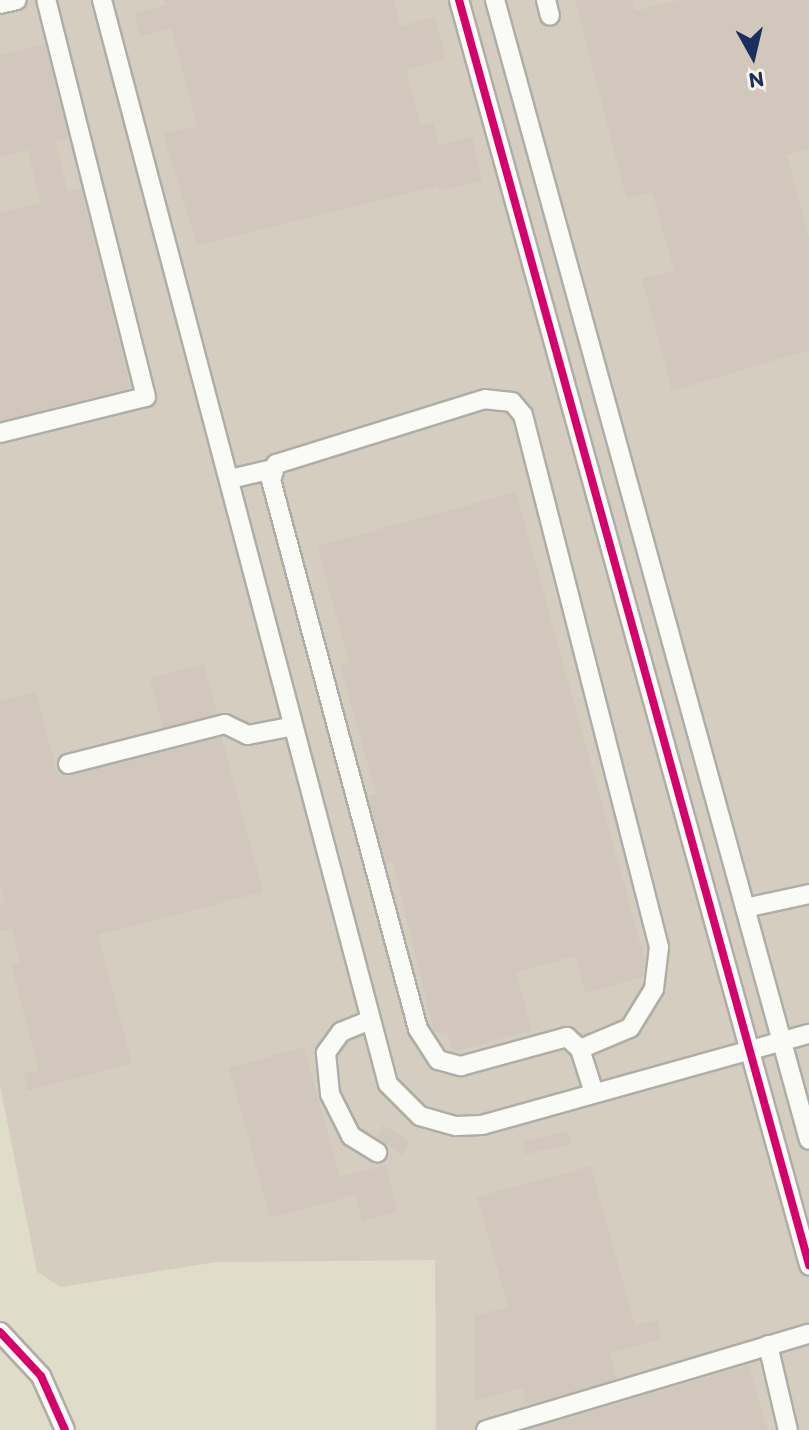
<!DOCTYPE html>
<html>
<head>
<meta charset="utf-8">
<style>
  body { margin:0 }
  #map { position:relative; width:809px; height:1430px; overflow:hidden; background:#dfdcc9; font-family:Itim,sans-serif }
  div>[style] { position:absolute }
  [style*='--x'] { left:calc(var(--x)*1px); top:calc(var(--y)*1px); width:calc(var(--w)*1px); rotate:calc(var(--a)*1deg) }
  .industrial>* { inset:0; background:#d5cec0 }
  .building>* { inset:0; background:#d2c7bc; transform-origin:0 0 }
  .roads { filter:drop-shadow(2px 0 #aeaea7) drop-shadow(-2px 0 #aeaea7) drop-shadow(0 2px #aeaea7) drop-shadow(0 -2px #aeaea7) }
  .minor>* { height:18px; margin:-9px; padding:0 9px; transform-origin:9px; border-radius:9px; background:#fafaf7 }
  .cycleway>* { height:8px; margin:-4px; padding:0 4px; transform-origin:4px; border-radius:4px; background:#d6006c }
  span { translate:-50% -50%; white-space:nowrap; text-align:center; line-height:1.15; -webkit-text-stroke:7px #f7f3e8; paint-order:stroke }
  .north { position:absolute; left:713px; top:16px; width:80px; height:80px; -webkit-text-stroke:6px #f7f3e8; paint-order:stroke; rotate:172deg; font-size:22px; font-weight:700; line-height:32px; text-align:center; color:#1b2f5e }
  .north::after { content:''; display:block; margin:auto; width:28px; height:36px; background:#1b2f5e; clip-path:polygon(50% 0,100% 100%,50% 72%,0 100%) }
</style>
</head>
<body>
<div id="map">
  <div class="industrial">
    <i style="clip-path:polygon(0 0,809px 0,809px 1430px,436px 1430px,435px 1260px,216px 1262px,61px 1287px,37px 1272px,0 1085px)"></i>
  </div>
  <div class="building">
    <i style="clip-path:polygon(164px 0,394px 0,401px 26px,435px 17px,446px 59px,406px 70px,421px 125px,433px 122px,439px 145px,472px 137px,482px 181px,439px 191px,438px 186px,197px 245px,163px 134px,197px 126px,171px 28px,140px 37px,134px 14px,165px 5px)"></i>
    <i style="clip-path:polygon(575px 0,633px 0,635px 11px,679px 0,809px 0,809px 149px,787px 155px,809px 237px,809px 350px,672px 391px,642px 279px,674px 271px,652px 192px,626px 198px)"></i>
    <i style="clip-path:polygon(45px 44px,69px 139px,56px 142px,68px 192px,81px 188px,131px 388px,0 421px,0 213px,40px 203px,28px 150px,0 157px,0 55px)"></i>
    <i style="clip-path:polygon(516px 492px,645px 960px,643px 977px,585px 993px,575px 956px,516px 972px,532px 1030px,454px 1052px,447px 1033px,434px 1032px,393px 862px,386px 864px,368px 796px,376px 794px,340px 665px,349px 663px,317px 546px)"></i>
    <i style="left:204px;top:664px;width:52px;height:56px;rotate:75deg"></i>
    <i style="clip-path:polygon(36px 692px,58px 776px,222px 737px,263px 892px,98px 935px,132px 1063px,27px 1091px,24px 1073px,39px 1071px,11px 965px,20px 963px,12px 929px,0 931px,0 905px,5px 904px,0 884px,0 701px)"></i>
    <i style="clip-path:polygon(304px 1047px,340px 1177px,386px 1165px,398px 1212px,362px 1221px,355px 1195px,270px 1218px,229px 1068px)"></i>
    <i style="clip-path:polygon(383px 1125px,410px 1141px,402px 1155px,376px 1137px)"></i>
    <i style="left:568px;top:1131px;width:13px;height:47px;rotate:77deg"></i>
    <i style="clip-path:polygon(591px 1166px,635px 1325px,657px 1320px,662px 1339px,610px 1353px,617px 1379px,531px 1404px,525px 1402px,522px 1388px,475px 1401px,474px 1316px,508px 1307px,477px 1197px)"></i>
    <i style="clip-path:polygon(749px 1365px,767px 1430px,538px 1430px,538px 1427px)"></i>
  </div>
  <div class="roads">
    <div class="minor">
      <i style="--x:102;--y:0;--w:1121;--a:75.22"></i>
      <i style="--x:388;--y:1084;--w:45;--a:45"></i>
      <i style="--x:420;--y:1116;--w:37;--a:16"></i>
      <i style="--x:456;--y:1126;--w:26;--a:-2"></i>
      <i style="--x:482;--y:1125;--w:339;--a:-15.6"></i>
      <i style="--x:459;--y:0;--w:1313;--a:74.53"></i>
      <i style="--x:495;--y:0;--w:1182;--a:74.6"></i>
      <i style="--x:546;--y:0;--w:16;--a:76"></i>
      <i style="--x:0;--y:4;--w:17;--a:-13"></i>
      <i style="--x:0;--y:433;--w:150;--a:-13.9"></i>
      <i style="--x:146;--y:397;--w:409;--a:-104.1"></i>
      <i style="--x:230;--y:479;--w:44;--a:-13.1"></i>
      <i style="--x:68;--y:764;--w:162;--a:-14.3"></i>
      <i style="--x:225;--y:724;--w:25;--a:26"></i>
      <i style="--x:248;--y:735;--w:42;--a:-11"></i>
      <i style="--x:745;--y:908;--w:66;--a:-12.3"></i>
      <i style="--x:368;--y:1021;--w:29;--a:158"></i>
      <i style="--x:341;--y:1032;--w:26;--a:126"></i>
      <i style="--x:326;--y:1053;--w:41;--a:84.4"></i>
      <i style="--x:330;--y:1094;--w:47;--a:63.4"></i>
      <i style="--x:351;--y:1136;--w:31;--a:32"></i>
      <i style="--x:580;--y:1049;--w:54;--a:-22.8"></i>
      <i style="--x:630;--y:1028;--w:46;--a:-58.4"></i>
      <i style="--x:654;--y:989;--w:42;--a:-83.2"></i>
      <i style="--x:659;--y:947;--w:549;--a:-104.34"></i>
      <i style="--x:523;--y:415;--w:17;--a:-130"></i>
      <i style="--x:512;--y:402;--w:27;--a:-174"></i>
      <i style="--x:485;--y:399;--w:219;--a:162.7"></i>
      <i style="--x:276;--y:464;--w:17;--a:107"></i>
      <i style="--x:271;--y:480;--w:568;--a:75.01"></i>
      <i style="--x:418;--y:1029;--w:37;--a:57"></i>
      <i style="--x:438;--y:1060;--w:24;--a:15"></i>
      <i style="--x:461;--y:1066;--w:110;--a:-15.3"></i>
      <i style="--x:567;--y:1037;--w:18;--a:43"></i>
      <i style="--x:580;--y:1049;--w:46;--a:72.3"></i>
      <i style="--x:0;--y:1332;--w:60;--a:47"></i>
      <i style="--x:41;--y:1376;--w:59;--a:66"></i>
      <i style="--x:768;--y:1345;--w:87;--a:76.8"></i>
      <i style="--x:486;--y:1430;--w:337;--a:-16.6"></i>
    </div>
  </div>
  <div class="cycleway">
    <i style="--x:459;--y:0;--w:1313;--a:74.53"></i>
    <i style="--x:0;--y:1332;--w:60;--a:47"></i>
    <i style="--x:41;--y:1376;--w:59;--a:66"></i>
  </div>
  <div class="north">N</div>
</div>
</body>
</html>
